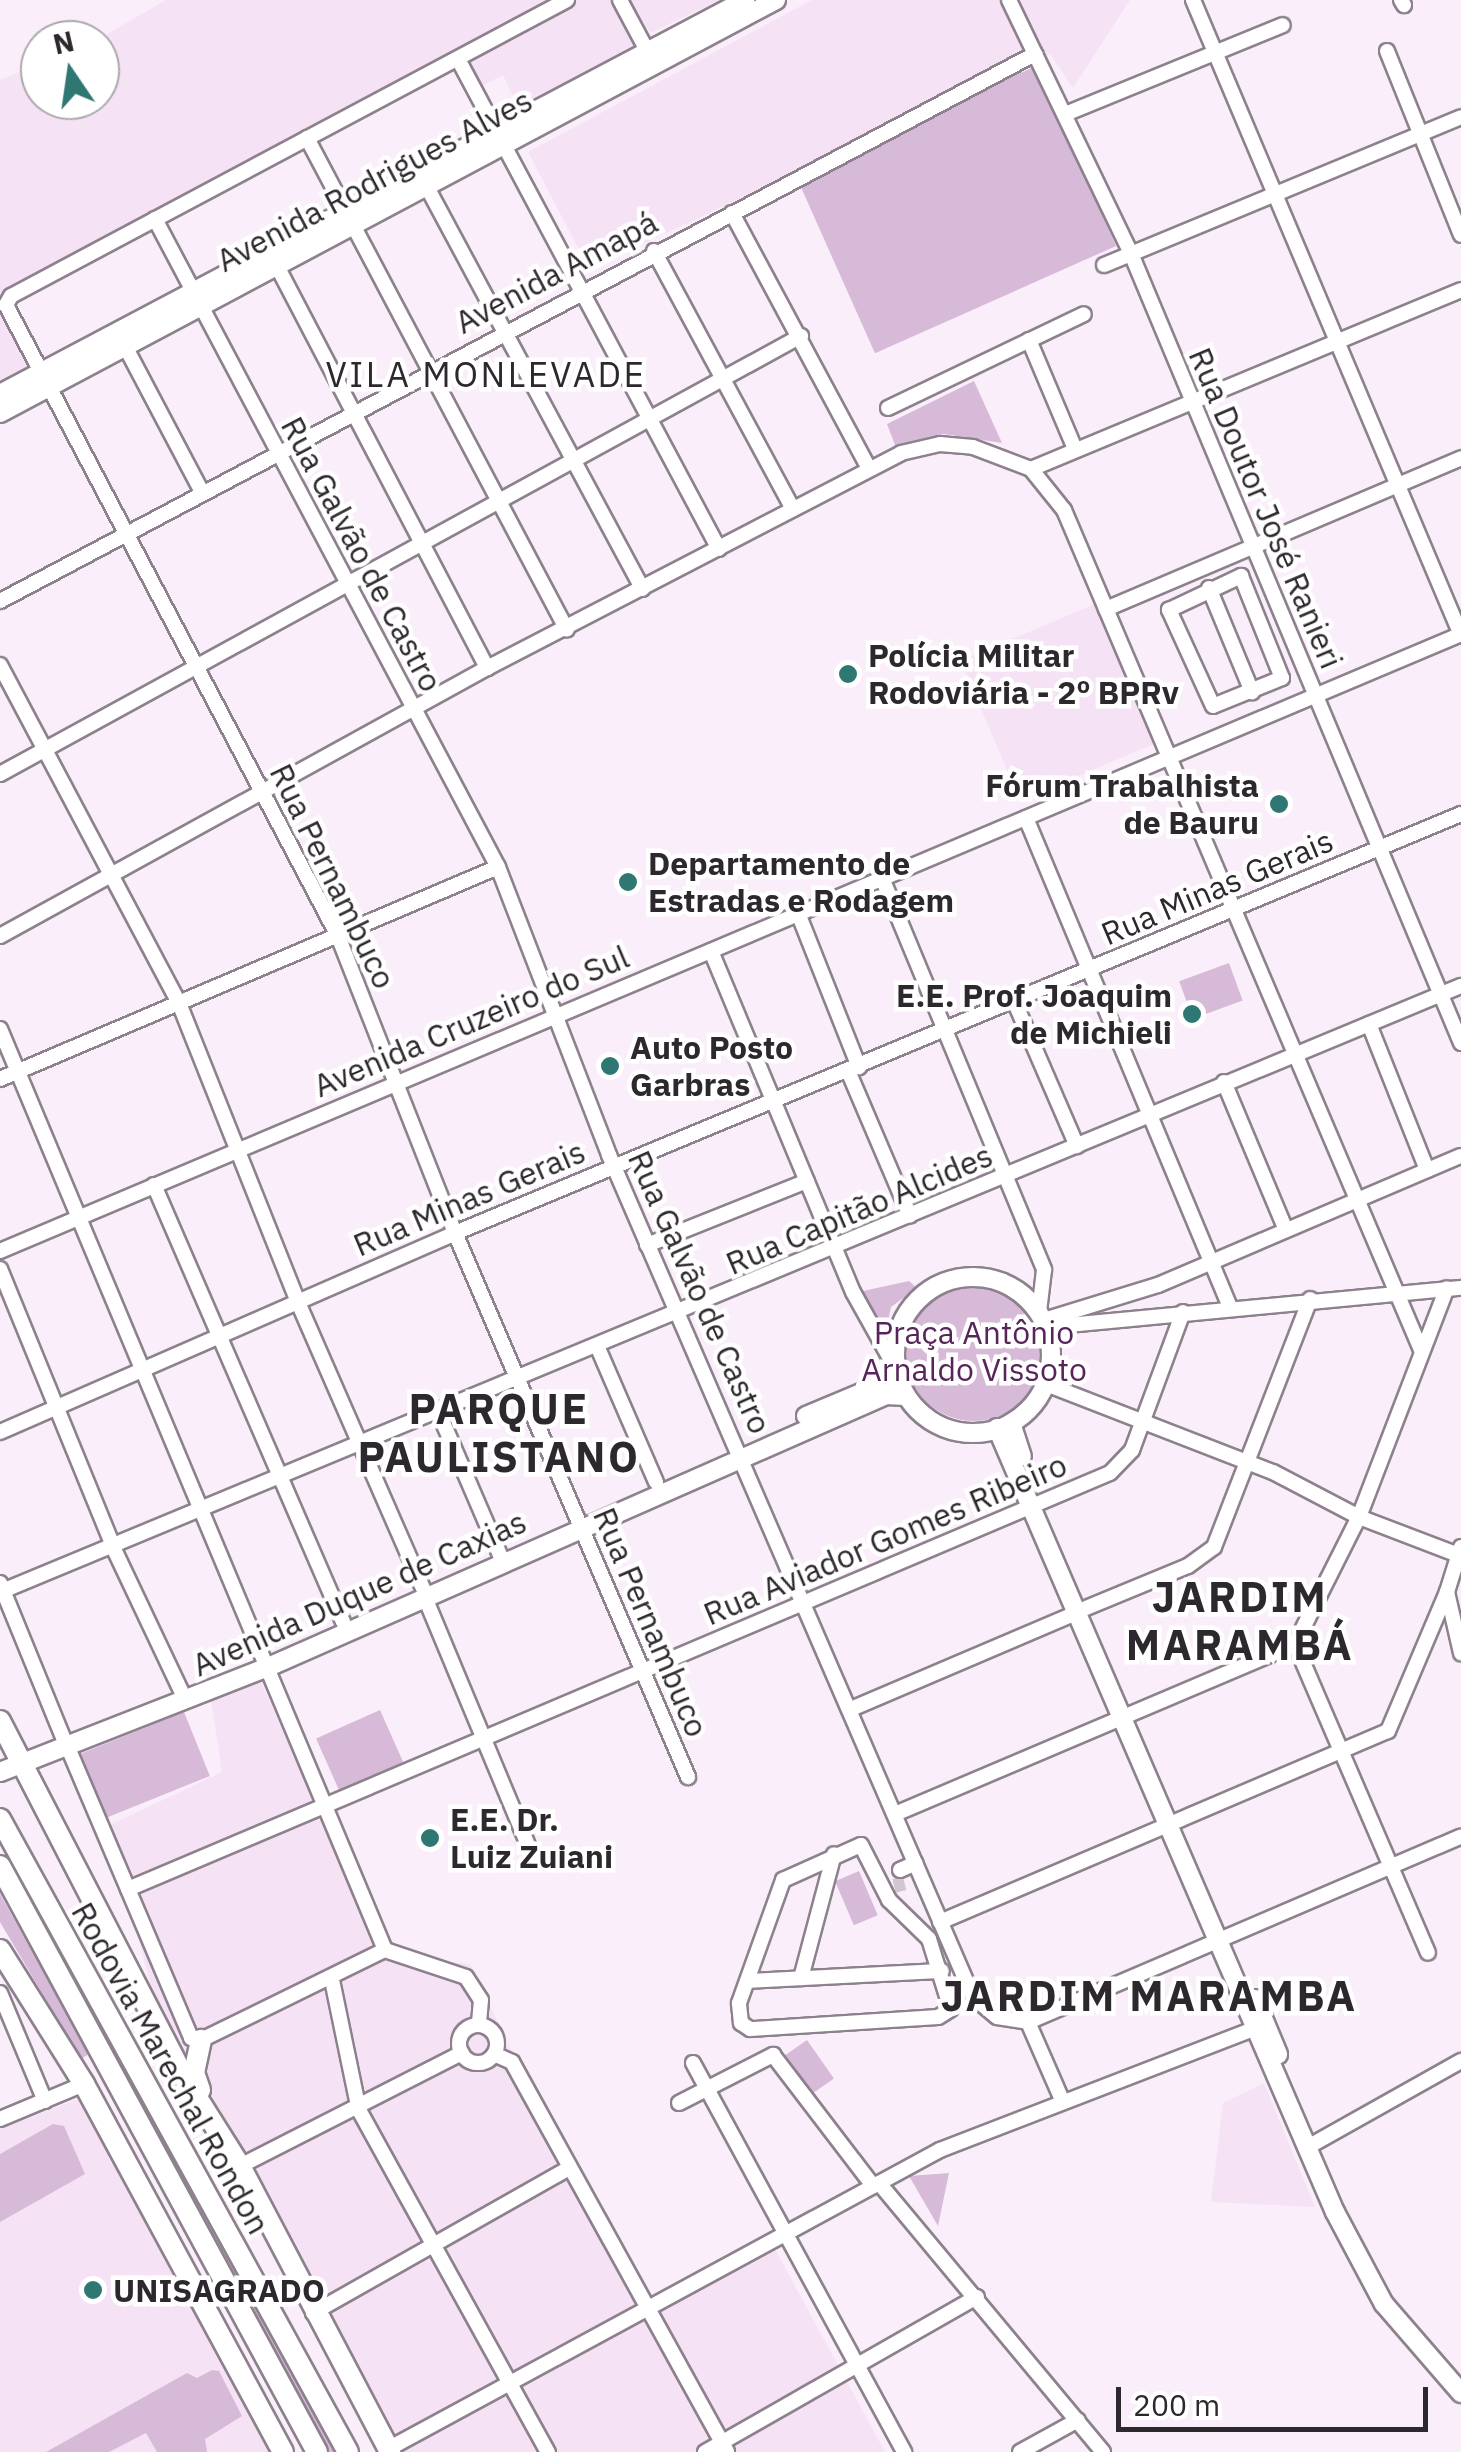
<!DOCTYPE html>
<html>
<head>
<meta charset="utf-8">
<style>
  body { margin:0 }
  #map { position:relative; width:1461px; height:2452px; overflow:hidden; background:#fbeefb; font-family:"IBM Plex Sans",sans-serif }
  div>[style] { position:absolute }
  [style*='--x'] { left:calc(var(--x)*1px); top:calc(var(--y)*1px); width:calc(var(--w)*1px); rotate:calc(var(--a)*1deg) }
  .built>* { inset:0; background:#f5e2f5; transform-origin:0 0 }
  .green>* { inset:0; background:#d7bad8; transform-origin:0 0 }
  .round { border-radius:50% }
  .minor-tunnel>* { height:14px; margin-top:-7px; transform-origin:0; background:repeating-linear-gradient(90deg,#d2c6d2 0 14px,transparent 0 21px) }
  .roads { filter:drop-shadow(2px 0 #8c818d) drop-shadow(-2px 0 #8c818d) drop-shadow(0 2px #8c818d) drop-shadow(0 -2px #8c818d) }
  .minor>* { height:14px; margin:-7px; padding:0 7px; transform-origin:7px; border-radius:7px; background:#fff }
  .minor>.ring { margin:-7px; padding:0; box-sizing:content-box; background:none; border:14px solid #fff; border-radius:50% }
  .major>* { height:18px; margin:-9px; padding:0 9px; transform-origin:9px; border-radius:9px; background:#fff }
  .major>.ring { margin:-9px; padding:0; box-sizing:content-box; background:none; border:18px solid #fff; border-radius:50% }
  .highway>* { height:20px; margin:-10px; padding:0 10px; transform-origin:10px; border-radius:10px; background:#fff }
  .dots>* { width:28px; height:28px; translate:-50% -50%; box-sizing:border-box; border:5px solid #fff; border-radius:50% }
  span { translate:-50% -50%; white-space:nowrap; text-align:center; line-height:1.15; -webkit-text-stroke:9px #fff; paint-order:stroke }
  .street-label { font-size:32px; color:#2d282d }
  .poi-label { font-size:32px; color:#2d282d; font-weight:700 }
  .left { translate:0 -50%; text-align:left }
  .right { translate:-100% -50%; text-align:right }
  .park-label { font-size:32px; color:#57255a }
  .neighbourhood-label { font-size:35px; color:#2d282d; letter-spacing:2.5px }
  .district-label { font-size:42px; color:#2d282d; font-weight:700; letter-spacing:2.5px }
  .north { position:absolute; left:20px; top:20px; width:100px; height:100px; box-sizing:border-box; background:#fff; border:2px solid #aba9ab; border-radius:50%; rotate:347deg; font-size:28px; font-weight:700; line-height:40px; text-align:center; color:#2d282d }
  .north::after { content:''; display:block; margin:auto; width:35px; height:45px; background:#2f7773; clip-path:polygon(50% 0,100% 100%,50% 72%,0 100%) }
  .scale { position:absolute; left:1116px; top:2387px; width:312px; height:45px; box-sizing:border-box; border:5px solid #2d282d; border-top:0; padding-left:12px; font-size:30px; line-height:35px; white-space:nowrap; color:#2d282d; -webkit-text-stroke:8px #fff; paint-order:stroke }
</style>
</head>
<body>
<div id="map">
  <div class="built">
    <i style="clip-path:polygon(166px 0,624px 0,646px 46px,521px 112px,503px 75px,478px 88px,459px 51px,2px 292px,40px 366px,0 386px,0 80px,40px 64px,40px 100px,100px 100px,97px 40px)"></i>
    <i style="clip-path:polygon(629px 0,720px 0,650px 33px)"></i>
    <i style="clip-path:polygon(812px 0,1130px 0,1073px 88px,1050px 54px,589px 269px,528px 152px)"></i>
    <i style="left:1097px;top:603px;width:152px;height:148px;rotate:67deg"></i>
    <i style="clip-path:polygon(261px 1682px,383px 1955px,470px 1964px,556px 2144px,653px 2304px,775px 2249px,885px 2452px,378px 2452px,172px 2070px,110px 1825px,222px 1772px,211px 1701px)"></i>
    <i style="clip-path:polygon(1264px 2083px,1315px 2207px,1211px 2202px,1223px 2103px)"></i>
    <i style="clip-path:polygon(75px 2100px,83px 2101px,275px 2452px,0 2452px,0 2129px)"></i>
  </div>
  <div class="green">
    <i style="left:1036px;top:66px;width:197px;height:264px;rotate:66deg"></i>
    <i style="clip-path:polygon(974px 381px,1002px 443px,944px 434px,895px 445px,887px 424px)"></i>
    <i style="left:1229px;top:963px;width:40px;height:53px;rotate:70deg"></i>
    <i style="clip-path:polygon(909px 1281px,917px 1288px,891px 1307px,885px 1336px,863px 1291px)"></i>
    <i class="round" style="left:905px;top:1283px;width:138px;height:138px"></i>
    <i style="left:380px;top:1710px;width:64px;height:70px;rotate:66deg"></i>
    <i style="left:184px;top:1712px;width:69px;height:113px;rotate:68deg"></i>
    <i style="left:859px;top:1871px;width:48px;height:26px;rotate:67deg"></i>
    <i style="clip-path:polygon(0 1894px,89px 2054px,81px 2059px,0 1922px)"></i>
    <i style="left:52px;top:1919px;width:607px;height:16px;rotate:61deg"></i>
    <i style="left:807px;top:2040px;width:47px;height:28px;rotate:55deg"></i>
    <i style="clip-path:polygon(53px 2124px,64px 2126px,85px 2174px,0 2222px,0 2154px)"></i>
    <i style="clip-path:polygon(949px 2173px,938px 2226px,909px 2176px)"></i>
    <i style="clip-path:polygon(212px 2370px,219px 2371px,242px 2416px,205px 2439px,207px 2452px,157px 2452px,146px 2433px,109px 2452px,46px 2452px,187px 2373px,197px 2378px)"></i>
  </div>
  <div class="minor-tunnel">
    <i style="--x:894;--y:1886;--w:11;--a:-15"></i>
  </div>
  <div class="roads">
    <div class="minor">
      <i style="--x:567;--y:0;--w:630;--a:151.97"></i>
      <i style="--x:11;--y:296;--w:10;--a:119"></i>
      <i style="--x:6;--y:305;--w:713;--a:62.25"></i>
      <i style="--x:338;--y:936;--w:319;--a:68.5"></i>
      <i style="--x:455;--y:1233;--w:592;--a:66.81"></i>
      <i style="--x:620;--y:0;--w:66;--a:61.9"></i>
      <i style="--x:1009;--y:0;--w:284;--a:64.3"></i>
      <i style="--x:1132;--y:256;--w:853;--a:67.31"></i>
      <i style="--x:1193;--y:0;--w:689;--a:67.12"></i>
      <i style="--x:1401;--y:0;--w:6;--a:59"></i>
      <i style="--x:1387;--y:51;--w:198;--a:68.1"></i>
      <i style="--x:458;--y:59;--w:555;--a:61.96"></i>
      <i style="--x:1065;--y:114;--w:235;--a:-22.2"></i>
      <i style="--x:307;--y:138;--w:556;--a:62.15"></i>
      <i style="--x:427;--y:187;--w:456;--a:61.8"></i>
      <i style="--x:732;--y:213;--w:290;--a:61.8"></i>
      <i style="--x:155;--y:219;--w:733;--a:62.11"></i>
      <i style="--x:498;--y:867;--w:309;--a:68.9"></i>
      <i style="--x:609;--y:1155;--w:917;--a:66.62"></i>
      <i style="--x:973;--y:1997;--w:31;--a:40"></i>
      <i style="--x:997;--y:2017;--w:31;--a:9"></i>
      <i style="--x:654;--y:251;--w:293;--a:61.7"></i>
      <i style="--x:1104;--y:265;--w:386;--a:-22.5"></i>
      <i style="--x:277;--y:266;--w:454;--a:62.4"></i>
      <i style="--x:1029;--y:340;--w:118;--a:67.1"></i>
      <i style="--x:125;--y:346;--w:163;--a:62.2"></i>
      <i style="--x:888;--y:408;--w:217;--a:-25.6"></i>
      <i style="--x:1031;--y:469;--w:466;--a:-22.6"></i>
      <i style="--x:1241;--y:576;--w:110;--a:68.1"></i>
      <i style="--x:1282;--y:678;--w:74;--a:157.9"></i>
      <i style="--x:1213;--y:706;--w:106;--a:-114.6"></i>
      <i style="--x:1169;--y:610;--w:80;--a:-25.3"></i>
      <i style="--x:1209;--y:588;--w:113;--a:67.5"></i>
      <i style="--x:0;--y:601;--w:1171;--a:-27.86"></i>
      <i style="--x:1106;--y:609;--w:386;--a:-23"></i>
      <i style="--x:0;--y:665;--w:382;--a:62.1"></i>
      <i style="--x:179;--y:1003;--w:320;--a:68.3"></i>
      <i style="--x:297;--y:1300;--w:315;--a:66.4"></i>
      <i style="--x:0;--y:774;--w:913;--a:-28.67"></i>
      <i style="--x:1026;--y:818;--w:530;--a:67.36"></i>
      <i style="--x:882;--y:878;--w:424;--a:67.5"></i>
      <i style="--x:1044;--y:1270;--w:42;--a:96.8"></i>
      <i style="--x:798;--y:913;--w:166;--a:68.4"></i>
      <i style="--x:0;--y:936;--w:556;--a:-28.82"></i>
      <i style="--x:487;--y:668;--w:466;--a:-27.4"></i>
      <i style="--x:901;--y:453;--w:40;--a:-13"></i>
      <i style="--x:940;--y:444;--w:33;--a:5"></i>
      <i style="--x:973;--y:447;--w:62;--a:20.8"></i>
      <i style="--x:1031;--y:469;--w:53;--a:51.2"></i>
      <i style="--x:1064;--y:510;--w:913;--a:66.97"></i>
      <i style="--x:711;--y:951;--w:369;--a:67.4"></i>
      <i style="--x:853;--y:1292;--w:86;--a:60.8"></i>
      <i style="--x:1015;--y:1003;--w:156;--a:66.6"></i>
      <i style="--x:1369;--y:1024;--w:157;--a:68.3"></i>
      <i style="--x:0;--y:1029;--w:998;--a:67.31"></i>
      <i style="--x:849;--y:1073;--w:155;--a:66.9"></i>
      <i style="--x:0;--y:1079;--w:541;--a:-23.06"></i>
      <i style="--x:1224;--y:1082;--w:158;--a:67.3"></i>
      <i style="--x:154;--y:1185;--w:476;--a:66.6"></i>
      <i style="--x:647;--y:1245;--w:172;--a:-21.8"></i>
      <i style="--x:0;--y:1251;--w:1586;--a:-22.89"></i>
      <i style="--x:0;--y:1269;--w:302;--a:67.8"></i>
      <i style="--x:114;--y:1549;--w:157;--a:64.7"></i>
      <i style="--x:1044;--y:1320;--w:119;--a:-17.1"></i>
      <i style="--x:1158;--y:1285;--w:329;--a:-23.1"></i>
      <i style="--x:1046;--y:1327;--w:417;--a:-5.4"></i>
      <i style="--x:598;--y:1348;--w:146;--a:66.6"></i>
      <i style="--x:1046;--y:1384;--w:243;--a:21.2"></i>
      <i style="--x:1273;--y:1472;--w:97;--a:27.6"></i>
      <i style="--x:1359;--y:1517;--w:104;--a:20.9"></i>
      <i style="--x:438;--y:1411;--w:157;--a:66.7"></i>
      <i style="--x:0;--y:1432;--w:497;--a:-23.6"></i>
      <i style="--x:455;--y:1233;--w:1090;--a:-22.61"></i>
      <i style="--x:1461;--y:1547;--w:47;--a:107.3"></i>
      <i style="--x:1447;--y:1592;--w:63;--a:77.1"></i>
      <i style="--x:0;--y:1583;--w:170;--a:67.8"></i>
      <i style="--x:0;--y:1592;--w:1582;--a:-22.53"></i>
      <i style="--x:426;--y:1600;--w:265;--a:67.4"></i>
      <i style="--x:1086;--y:1608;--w:110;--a:-22.4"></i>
      <i style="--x:1188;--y:1566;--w:32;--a:-36"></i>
      <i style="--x:1214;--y:1547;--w:266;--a:-68.8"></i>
      <i style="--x:1295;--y:1644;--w:336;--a:66.7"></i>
      <i style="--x:851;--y:1709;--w:245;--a:-23.1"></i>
      <i style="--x:69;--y:1750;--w:313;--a:67"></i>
      <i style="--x:191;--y:2038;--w:10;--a:11"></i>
      <i style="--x:201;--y:2040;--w:205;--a:-26.1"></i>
      <i style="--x:385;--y:1950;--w:85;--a:18.4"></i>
      <i style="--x:466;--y:1977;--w:27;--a:57"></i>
      <i style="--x:481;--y:2000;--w:25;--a:95"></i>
      <i style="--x:895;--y:1814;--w:435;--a:-23"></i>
      <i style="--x:1295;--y:1644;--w:142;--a:-63.3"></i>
      <i style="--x:1359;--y:1517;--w:245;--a:-69"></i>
      <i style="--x:861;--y:1845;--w:62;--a:63"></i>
      <i style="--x:889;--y:1900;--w:56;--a:44.3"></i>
      <i style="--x:929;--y:1939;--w:73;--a:72.6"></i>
      <i style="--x:951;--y:2009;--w:15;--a:148"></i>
      <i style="--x:938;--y:2017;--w:188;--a:176.3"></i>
      <i style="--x:750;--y:2029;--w:11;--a:-146"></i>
      <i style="--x:741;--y:2023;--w:20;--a:-96"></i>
      <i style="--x:739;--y:2003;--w:131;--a:-70.3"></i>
      <i style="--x:783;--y:1880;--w:85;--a:-24.2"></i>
      <i style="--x:900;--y:1870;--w:17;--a:-24"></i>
      <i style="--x:128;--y:1889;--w:1066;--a:-22.96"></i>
      <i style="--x:1110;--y:1473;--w:32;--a:-46"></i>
      <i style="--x:1132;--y:1450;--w:147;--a:-69.7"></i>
      <i style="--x:940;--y:1922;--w:487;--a:-23.1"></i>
      <i style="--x:1388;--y:1731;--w:151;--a:-67"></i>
      <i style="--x:801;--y:1978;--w:128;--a:-75.1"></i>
      <i style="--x:332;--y:1980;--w:133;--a:78.3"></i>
      <i style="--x:359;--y:2110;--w:391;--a:61.1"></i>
      <i style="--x:748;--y:1981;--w:194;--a:-3"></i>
      <i style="--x:0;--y:1993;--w:117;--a:67.4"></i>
      <i style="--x:1028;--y:2022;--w:471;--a:-23.2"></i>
      <i style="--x:1028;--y:2022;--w:85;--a:66.4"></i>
      <i class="ring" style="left:459px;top:2025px;width:24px;height:24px"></i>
      <i style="--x:494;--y:2054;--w:20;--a:24"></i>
      <i style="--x:512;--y:2062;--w:445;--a:61.1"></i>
      <i style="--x:693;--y:2063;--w:443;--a:61.5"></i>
      <i style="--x:679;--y:2103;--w:106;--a:-27.1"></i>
      <i style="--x:773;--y:2055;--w:165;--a:52.6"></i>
      <i style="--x:0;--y:2119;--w:91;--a:-22.6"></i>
      <i style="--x:1306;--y:2148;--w:178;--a:-29.3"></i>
      <i style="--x:240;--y:2166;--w:249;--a:-27"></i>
      <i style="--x:879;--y:2183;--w:350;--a:50.2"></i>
      <i style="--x:313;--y:2313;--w:291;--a:-29.5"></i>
      <i style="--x:388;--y:2449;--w:628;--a:-28.44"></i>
      <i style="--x:940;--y:2150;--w:347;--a:-21.1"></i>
      <i style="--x:705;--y:2452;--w:313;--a:-29.7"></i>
      <i style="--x:1020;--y:2452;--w:66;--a:-28.9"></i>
    </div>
    <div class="major">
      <i style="--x:0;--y:394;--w:843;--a:-27.87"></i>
      <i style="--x:0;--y:413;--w:879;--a:-28.02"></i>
      <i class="ring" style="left:895px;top:1277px;width:138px;height:138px"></i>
      <i style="--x:806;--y:1416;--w:99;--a:-22.7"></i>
      <i style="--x:1011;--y:1423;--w:35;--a:72"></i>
      <i style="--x:997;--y:1428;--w:854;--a:66.68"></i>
      <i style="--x:1335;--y:2212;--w:104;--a:62"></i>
      <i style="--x:1384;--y:2304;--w:118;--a:49.1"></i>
      <i style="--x:0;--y:1772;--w:286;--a:-21.4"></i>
      <i style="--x:266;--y:1668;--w:677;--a:-23.76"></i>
      <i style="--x:886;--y:1395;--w:20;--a:3"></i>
      <i style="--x:1255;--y:1999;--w:60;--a:67.3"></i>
    </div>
    <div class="highway">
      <i style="--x:0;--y:1721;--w:401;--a:62.7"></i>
      <i style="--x:184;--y:2077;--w:105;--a:57.8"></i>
      <i style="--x:240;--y:2166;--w:323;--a:62.3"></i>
      <i style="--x:0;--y:1819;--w:722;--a:61.2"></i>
      <i style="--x:0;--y:1866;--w:666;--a:61.59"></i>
      <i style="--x:0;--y:1950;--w:158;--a:57.9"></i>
      <i style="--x:84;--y:2084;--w:418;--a:61.6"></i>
      <i style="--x:200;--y:2090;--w:18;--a:-109"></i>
      <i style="--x:194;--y:2073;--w:34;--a:-78"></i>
    </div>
  </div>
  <div class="dots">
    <i style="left:848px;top:674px;background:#2f7773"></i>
    <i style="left:1279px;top:804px;background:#2f7773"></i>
    <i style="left:628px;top:882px;background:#2f7773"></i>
    <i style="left:1192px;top:1014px;background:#2f7773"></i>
    <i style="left:610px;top:1066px;background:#2f7773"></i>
    <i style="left:430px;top:1838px;background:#2f7773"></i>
    <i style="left:93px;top:2290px;background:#2f7773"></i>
  </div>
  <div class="street-label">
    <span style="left:374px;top:180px;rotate:-28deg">Avenida Rodrigues Alves</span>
    <span style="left:556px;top:272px;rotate:-28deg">Avenida Amapá</span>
    <span style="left:1266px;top:508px;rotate:67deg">Rua Doutor José Ranieri</span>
    <span style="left:362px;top:554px;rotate:62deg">Rua Galvão de Castro</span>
    <span style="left:333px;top:876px;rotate:64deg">Rua Pernambuco</span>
    <span style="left:1217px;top:887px;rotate:-23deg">Rua Minas Gerais</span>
    <span style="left:471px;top:1021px;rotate:-23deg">Avenida Cruzeiro do Sul</span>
    <span style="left:469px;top:1198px;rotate:-23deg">Rua Minas Gerais</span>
    <span style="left:859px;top:1209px;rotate:-23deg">Rua Capitão Alcides</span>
    <span style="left:700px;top:1292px;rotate:66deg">Rua Galvão de Castro</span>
    <span style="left:885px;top:1539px;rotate:-23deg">Rua Aviador Gomes Ribeiro</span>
    <span style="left:359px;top:1593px;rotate:-24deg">Avenida Duque de Caxias</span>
    <span style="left:651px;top:1622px;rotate:67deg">Rua Pernambuco</span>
    <span style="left:171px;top:2068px;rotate:61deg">Rodovia Marechal Rondon</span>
  </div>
  <div class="poi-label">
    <span class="left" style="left:868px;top:674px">Polícia Militar<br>Rodoviária - 2º BPRv</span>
    <span class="right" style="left:1259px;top:804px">Fórum Trabalhista<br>de Bauru</span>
    <span class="left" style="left:648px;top:882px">Departamento de<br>Estradas e Rodagem</span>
    <span class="right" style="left:1172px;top:1014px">E.E. Prof. Joaquim<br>de Michieli</span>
    <span class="left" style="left:630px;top:1066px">Auto Posto<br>Garbras</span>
    <span class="left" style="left:450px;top:1838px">E.E. Dr.<br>Luiz Zuiani</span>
    <span class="left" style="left:113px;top:2290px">UNISAGRADO</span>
  </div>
  <div class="park-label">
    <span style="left:974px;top:1351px">Praça Antônio<br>Arnaldo Vissoto</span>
  </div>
  <div class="neighbourhood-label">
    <span style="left:486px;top:374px">VILA MONLEVADE</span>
  </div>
  <div class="district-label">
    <span style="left:499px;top:1433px">PARQUE<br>PAULISTANO</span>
    <span style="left:1240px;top:1621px">JARDIM<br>MARAMBÁ</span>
    <span style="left:1149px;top:1996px">JARDIM MARAMBA</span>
  </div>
  <div class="north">N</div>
  <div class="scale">200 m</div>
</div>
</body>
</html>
